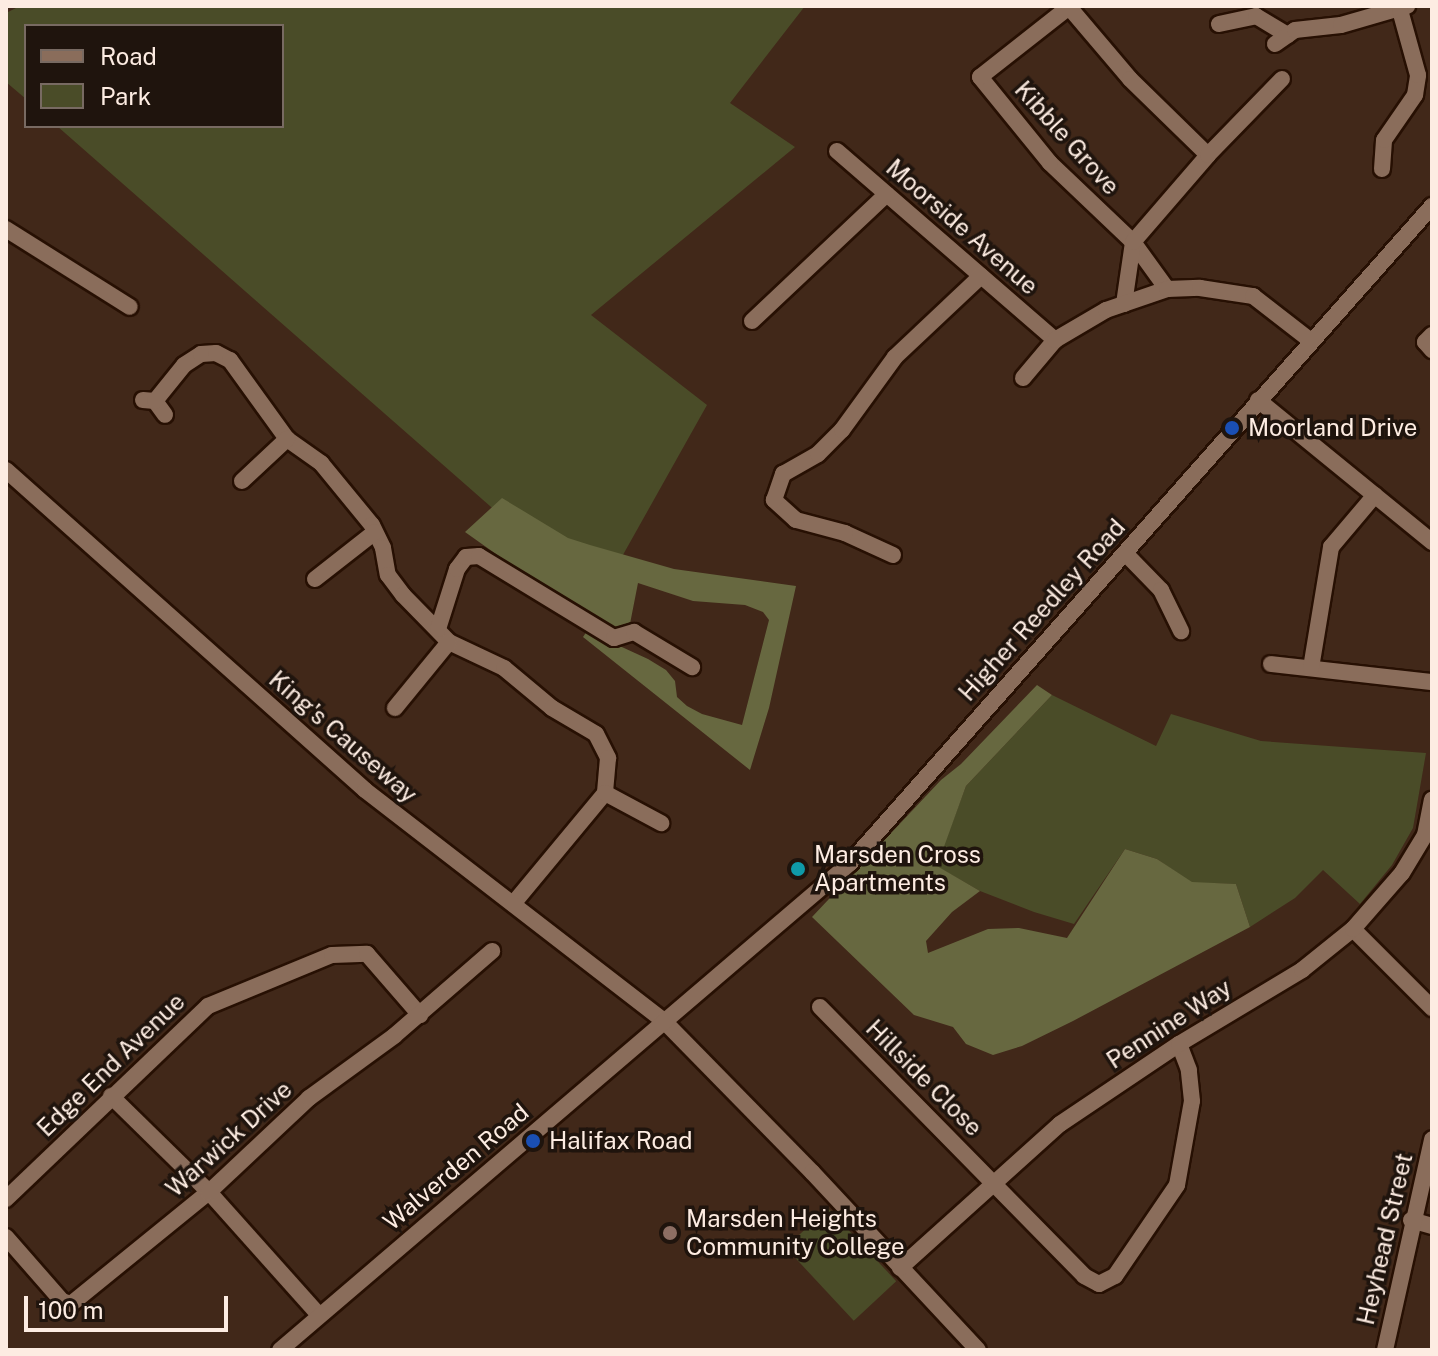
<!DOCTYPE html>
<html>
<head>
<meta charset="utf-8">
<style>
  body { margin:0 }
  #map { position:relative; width:1438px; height:1356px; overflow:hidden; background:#412819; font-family:"Public Sans",sans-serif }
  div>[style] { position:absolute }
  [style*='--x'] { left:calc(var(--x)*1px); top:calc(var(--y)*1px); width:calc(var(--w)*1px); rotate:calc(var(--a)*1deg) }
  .green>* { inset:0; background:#4a4c28; transform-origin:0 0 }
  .forest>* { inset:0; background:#676840 }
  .roads { filter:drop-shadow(2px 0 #271003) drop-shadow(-2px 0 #271003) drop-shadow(0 2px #271003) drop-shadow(0 -2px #271003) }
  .minor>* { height:16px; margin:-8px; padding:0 8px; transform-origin:8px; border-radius:8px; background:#8a6d5b }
  .dots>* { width:22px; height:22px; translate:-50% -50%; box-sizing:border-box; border:4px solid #1f140d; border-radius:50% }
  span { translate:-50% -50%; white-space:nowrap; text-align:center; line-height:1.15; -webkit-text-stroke:7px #1f140d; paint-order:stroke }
  .street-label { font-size:24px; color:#fdece2 }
  .poi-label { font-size:24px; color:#fdece2 }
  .left { translate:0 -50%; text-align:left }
  .frame { position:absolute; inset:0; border:8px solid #fdece2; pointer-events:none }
  .legend { position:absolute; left:24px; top:24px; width:260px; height:104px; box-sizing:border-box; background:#1f140d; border:2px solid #786a62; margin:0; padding:10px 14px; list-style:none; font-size:24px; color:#fdece2 }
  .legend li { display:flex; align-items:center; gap:16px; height:40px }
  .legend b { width:40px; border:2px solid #786a62 }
  .scale { position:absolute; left:24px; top:1296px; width:204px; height:36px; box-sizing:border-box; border:4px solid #fdece2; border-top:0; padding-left:10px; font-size:24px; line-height:28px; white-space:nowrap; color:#fdece2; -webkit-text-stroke:6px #1f140d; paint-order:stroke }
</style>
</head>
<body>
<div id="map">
  <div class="green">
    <i style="clip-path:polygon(20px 6px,805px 6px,730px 103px,795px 147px,591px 315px,707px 405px,610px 578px,613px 614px,57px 126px,282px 126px,282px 26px,26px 26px,26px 99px,6px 82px,6px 13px)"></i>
    <i style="clip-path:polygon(1052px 695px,1156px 746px,1171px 714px,1261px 741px,1426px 753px,1413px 828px,1392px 865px,1360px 904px,1323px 870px,1295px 898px,1250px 927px,1236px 884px,1192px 883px,1157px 859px,1125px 849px,1074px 924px,1034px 912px,980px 891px,936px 866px,966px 786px)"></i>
    <i style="left:828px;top:1208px;width:100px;height:58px;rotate:47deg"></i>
  </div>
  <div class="forest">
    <i style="clip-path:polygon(502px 498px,568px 538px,590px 545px,674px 569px,796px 586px,769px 708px,750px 770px,583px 637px,587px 631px,648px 659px,666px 670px,675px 681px,677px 697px,687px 706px,702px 714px,742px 725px,769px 620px,763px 612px,745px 605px,693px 601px,638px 583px,628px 634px,576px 611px,465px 532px)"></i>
    <i style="clip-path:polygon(1037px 685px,1052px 695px,966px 786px,937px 866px,980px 891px,952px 912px,926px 941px,928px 953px,988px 929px,1019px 928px,1067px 938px,1125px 849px,1157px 859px,1192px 882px,1236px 884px,1250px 927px,1073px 1021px,1022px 1046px,993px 1055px,966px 1044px,953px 1027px,914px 1015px,812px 917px,941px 780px,961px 764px)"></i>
  </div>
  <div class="roads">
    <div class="minor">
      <i style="--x:1219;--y:24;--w:38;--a:-12"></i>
      <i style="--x:1256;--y:16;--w:37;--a:31"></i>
      <i style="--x:1275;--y:44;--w:24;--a:-35"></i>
      <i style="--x:1295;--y:30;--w:46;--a:-6.2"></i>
      <i style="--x:1341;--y:25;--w:69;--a:-16.1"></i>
      <i style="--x:837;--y:151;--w:289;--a:40.9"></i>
      <i style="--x:1382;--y:169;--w:29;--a:-86"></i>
      <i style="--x:1384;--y:140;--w:55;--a:-55.4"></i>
      <i style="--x:1415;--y:95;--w:20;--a:-81"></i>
      <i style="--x:1418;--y:75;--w:67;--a:-105.5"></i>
      <i style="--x:6;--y:229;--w:146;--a:32.2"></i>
      <i style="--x:1167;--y:289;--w:58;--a:-125.9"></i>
      <i style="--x:1133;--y:242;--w:115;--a:-136.4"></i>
      <i style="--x:1050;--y:163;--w:111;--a:-129.1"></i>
      <i style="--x:980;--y:77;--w:113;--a:-38.2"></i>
      <i style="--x:1069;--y:7;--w:94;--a:49.7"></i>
      <i style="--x:1130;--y:79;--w:109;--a:44.3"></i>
      <i style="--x:1124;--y:304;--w:63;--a:-81.7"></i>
      <i style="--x:1133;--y:242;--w:115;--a:-49.2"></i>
      <i style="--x:1208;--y:155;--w:106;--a:-45.8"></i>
      <i style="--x:752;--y:321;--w:185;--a:-43.3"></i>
      <i style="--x:1432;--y:335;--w:10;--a:135"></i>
      <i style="--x:1425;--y:342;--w:11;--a:49"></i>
      <i style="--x:1023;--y:378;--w:50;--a:-49.9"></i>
      <i style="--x:1055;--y:340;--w:59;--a:-30.5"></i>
      <i style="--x:1106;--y:310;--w:65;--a:-19"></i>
      <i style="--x:1167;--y:289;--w:33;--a:-2"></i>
      <i style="--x:1200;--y:288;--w:54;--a:8.6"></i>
      <i style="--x:1253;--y:296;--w:73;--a:37.8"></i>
      <i style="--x:143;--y:400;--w:12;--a:5"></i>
      <i style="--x:155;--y:401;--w:17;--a:54"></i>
      <i style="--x:1258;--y:400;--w:225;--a:39.2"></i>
      <i style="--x:155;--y:401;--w:46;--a:-51.1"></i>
      <i style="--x:184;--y:365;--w:20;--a:-33"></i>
      <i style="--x:201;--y:354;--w:15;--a:-4"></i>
      <i style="--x:216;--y:353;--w:16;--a:27"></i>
      <i style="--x:230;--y:360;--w:97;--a:54.2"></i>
      <i style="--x:287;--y:439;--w:42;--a:35.2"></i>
      <i style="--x:321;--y:463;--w:80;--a:50.6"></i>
      <i style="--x:372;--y:525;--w:25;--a:64"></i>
      <i style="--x:383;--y:548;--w:27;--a:80"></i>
      <i style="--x:388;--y:575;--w:25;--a:53"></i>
      <i style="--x:403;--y:595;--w:66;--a:45.6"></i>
      <i style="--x:449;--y:642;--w:61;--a:25.3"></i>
      <i style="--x:504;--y:668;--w:62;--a:39.8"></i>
      <i style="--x:552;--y:708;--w:51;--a:30.6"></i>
      <i style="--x:596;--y:734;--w:27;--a:63"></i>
      <i style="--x:608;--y:758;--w:35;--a:95"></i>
      <i style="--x:605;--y:793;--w:144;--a:129.7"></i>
      <i style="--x:6;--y:470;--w:481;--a:41.7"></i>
      <i style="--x:365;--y:790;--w:378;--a:37.7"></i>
      <i style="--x:664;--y:1021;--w:211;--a:45.6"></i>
      <i style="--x:812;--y:1172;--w:243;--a:47"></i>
      <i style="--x:242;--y:481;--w:62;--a:-43"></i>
      <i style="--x:1125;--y:553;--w:52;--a:45.8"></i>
      <i style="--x:1161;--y:590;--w:46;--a:64"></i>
      <i style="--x:893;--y:555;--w:53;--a:-155.4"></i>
      <i style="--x:845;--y:533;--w:51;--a:-165.1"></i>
      <i style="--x:796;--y:520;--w:30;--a:-138"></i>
      <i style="--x:774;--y:500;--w:28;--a:-71"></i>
      <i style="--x:783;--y:474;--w:40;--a:-29.7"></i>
      <i style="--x:818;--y:454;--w:34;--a:-45"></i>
      <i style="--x:842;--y:430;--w:90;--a:-54"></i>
      <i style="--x:895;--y:357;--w:118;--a:-43.3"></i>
      <i style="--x:315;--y:579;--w:76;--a:-38.1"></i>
      <i style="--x:438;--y:629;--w:63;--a:-72.4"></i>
      <i style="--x:457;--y:569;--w:15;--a:-53"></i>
      <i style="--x:466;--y:557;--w:13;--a:-4"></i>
      <i style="--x:479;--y:556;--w:158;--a:31.3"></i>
      <i style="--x:614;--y:638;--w:21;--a:-17"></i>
      <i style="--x:634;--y:632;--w:68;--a:31.1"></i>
      <i style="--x:1271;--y:664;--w:162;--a:6.4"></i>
      <i style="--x:1311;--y:668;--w:123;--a:-80.6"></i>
      <i style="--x:1331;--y:547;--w:68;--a:-49.8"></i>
      <i style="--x:395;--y:708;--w:85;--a:-50.7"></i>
      <i style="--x:605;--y:793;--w:64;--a:28.2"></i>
      <i style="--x:1353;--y:929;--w:112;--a:45"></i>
      <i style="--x:820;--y:1007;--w:377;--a:45.5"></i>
      <i style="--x:1084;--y:1276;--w:17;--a:28"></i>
      <i style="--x:1099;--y:1284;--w:18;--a:-27"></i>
      <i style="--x:1115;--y:1276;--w:110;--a:-55.7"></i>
      <i style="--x:1177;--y:1185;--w:85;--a:-79.9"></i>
      <i style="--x:1192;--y:1101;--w:31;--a:-96"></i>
      <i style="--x:1189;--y:1070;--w:28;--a:-111"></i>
      <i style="--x:111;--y:1096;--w:137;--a:44.4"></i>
      <i style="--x:209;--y:1192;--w:165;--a:48.2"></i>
      <i style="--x:6;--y:1199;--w:279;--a:-43.7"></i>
      <i style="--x:208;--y:1006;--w:134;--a:-22.4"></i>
      <i style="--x:332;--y:955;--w:35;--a:-2"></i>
      <i style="--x:367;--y:954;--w:81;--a:49"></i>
      <i style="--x:1411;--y:1220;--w:22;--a:16"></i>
      <i style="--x:6;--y:1237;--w:85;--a:48.8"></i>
      <i style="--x:62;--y:1301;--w:9;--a:18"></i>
      <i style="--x:71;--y:1304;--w:178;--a:-39.1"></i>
      <i style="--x:209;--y:1192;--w:137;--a:-43.2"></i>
      <i style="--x:309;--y:1098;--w:105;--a:-36.1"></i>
      <i style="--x:394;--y:1036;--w:130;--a:-40.9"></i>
      <i style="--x:900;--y:1268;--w:215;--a:-42"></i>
      <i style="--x:1060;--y:1124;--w:143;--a:-33.9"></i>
      <i style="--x:1179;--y:1044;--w:144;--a:-31"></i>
      <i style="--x:1302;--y:970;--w:65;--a:-38.8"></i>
      <i style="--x:1353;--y:929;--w:74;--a:-48.8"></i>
      <i style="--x:1402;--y:873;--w:44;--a:-58.8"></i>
      <i style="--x:1425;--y:835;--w:36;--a:-79"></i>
      <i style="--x:280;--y:1350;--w:750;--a:-40.51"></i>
      <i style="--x:850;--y:863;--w:878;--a:-48.46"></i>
      <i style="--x:1385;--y:1350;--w:216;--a:-77.4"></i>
    </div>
  </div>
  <div class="dots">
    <i style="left:1232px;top:428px;background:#1a4fb4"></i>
    <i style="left:798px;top:869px;background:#0f9aa8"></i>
    <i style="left:533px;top:1141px;background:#1a4fb4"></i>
    <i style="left:670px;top:1233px;background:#8d6e63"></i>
  </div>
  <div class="street-label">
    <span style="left:1067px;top:138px;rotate:48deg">Kibble Grove</span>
    <span style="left:962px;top:227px;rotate:41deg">Moorside Avenue</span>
    <span style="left:1042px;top:610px;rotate:-48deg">Higher Reedley Road</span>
    <span style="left:343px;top:737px;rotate:41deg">King's Causeway</span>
    <span style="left:1169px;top:1024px;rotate:-33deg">Pennine Way</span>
    <span style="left:111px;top:1065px;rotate:-44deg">Edge End Avenue</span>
    <span style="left:924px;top:1078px;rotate:45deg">Hillside Close</span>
    <span style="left:229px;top:1139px;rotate:-42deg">Warwick Drive</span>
    <span style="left:456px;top:1167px;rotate:-40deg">Walverden Road</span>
    <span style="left:1385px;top:1239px;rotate:-77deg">Heyhead Street</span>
  </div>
  <div class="poi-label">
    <span class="left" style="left:1248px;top:428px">Moorland Drive</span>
    <span class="left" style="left:814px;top:869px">Marsden Cross<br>Apartments</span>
    <span class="left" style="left:549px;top:1141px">Halifax Road</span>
    <span class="left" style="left:686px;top:1233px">Marsden Heights<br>Community College</span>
  </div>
  <div class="frame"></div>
  <ul class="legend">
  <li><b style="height:10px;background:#8a6d5b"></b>Road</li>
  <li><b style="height:22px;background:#4a4c28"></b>Park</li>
  </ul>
  <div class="scale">100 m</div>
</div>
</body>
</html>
